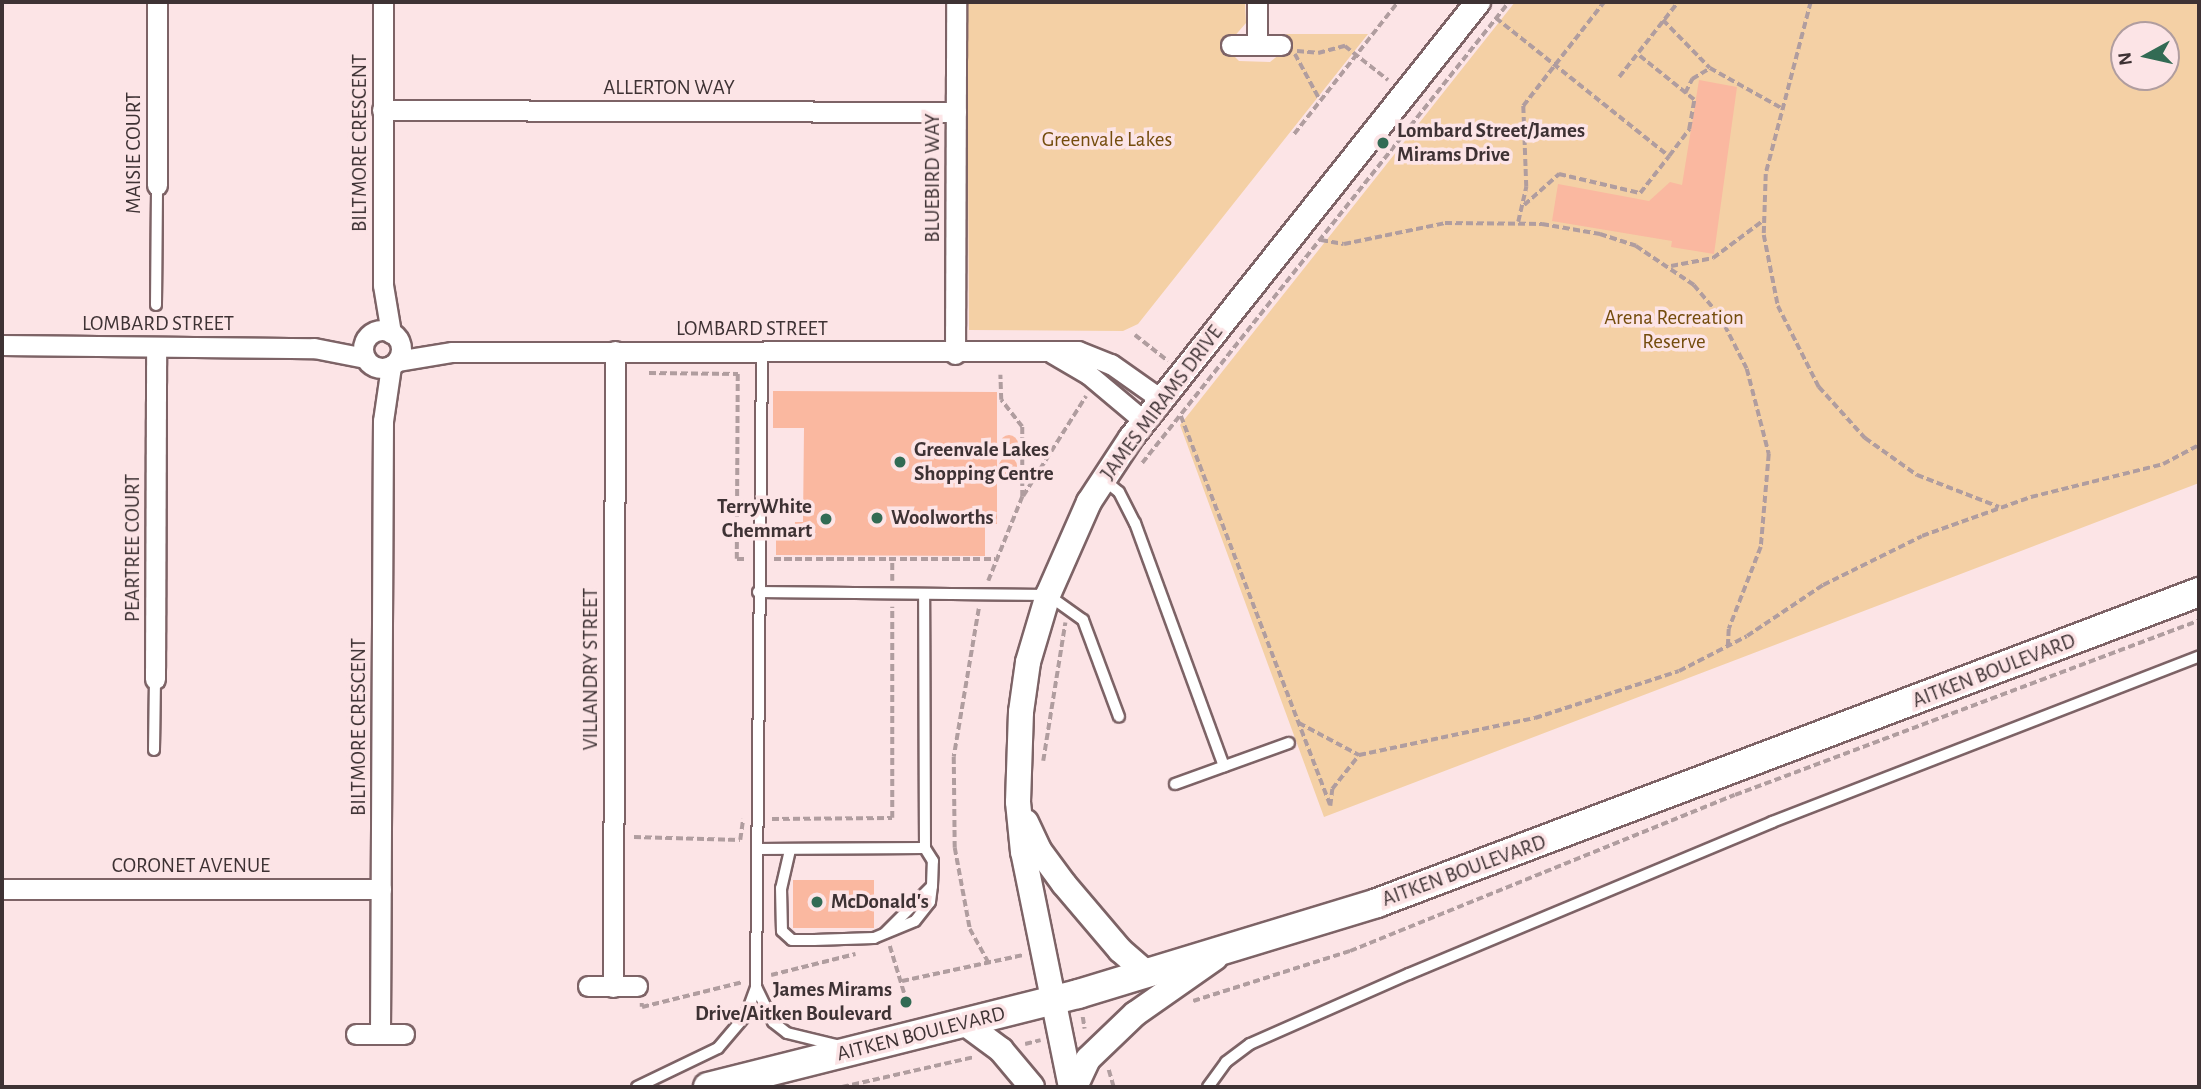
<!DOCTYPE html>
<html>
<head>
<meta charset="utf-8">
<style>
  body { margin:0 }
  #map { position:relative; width:2201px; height:1089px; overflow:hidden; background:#fce4e6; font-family:"Alegreya Sans",sans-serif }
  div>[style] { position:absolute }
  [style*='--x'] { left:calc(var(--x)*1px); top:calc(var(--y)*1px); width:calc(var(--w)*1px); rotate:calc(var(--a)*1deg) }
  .green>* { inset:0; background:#f4d0a5 }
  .building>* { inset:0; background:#fab8a0; transform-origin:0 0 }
  .round { border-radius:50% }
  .path>* { height:3.5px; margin-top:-1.75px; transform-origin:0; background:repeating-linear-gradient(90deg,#b09d9f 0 7px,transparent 0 10.5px) }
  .roads { filter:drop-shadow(2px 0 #7d6366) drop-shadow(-2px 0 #7d6366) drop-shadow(0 2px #7d6366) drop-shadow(0 -2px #7d6366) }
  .service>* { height:10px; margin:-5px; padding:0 5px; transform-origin:5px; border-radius:5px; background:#fff }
  .minor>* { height:19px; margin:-9.5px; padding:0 9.5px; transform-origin:9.5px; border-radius:9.5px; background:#fff }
  .minor>.ring { margin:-9.5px; padding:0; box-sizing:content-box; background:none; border:19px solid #fff; border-radius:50% }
  .tertiary>* { height:24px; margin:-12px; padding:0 12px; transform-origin:12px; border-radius:12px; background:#fff }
  .secondary>* { height:28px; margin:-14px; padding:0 14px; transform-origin:14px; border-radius:14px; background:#fff }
  .dots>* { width:19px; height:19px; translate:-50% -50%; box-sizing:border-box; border:4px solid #fce4e6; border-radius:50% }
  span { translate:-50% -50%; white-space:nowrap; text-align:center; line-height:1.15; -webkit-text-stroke:7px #fce4e6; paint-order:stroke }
  .street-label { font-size:21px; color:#3e3234 }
  .poi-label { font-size:21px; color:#3e3234; font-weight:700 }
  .left { translate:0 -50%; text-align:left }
  .right { translate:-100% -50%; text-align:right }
  .park-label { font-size:21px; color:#744c0d }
  .frame { position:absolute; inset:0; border:4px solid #3e3234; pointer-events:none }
  .north { position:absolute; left:2110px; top:21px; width:70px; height:70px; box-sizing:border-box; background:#fce4e6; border:2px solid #b09d9f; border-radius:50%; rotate:262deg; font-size:19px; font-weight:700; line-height:28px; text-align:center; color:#3e3234 }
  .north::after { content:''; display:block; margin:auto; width:24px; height:32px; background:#326b54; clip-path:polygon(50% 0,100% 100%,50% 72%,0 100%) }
</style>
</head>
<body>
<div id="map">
  <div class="green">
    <i style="clip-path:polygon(967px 2px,1245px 2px,1246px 23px,1232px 39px,1231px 53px,1239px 61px,1270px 62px,1280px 54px,1281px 38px,1287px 34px,1368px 34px,1138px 324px,1123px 331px,969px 330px)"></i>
    <i style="clip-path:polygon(evenodd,1515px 2px,2199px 2px,2199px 483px,1324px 817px,1180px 425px,1515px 2px,2124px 35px,2166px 35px,2166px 77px,2124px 77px,2124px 35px)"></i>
  </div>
  <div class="building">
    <i style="clip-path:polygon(1699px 80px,1737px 87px,1714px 254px,1671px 247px,1672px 241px,1552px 221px,1558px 184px,1649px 201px,1670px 182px,1682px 185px)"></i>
    <i style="clip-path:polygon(773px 391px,997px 392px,997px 524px,985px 524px,985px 556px,776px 555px,776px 534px,794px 534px,795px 522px,803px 522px,804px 428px,773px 428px)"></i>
    <i class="round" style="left:1000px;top:435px;width:18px;height:18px"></i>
    <i class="round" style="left:999px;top:457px;width:18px;height:18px"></i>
    <i style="left:874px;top:880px;width:48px;height:81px;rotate:90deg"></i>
  </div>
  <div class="path">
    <i style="--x:1811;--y:2;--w:178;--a:104.7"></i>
    <i style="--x:1766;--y:174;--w:61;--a:91.9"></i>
    <i style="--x:1764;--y:235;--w:72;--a:78.8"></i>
    <i style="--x:1778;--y:306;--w:91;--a:63.2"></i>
    <i style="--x:1819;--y:387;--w:69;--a:48"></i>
    <i style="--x:1865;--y:438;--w:64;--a:35.4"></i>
    <i style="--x:1917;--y:475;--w:88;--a:21.3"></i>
    <i style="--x:1496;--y:18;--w:221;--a:38.6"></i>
    <i style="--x:1663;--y:20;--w:67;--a:45.6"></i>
    <i style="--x:1710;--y:68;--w:84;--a:29.3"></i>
    <i style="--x:1297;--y:51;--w:21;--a:5"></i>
    <i style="--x:1318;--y:53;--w:28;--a:-15"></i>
    <i style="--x:1345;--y:46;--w:55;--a:38.3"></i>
    <i style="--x:1295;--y:54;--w:52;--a:61.5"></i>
    <i style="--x:1619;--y:77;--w:95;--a:-51.8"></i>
    <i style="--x:1685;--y:93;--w:16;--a:-63"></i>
    <i style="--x:1692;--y:79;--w:21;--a:-31"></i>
    <i style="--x:1294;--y:134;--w:168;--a:-51.8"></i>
    <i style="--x:1524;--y:205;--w:47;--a:-41.5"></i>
    <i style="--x:1559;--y:174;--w:83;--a:13.2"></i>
    <i style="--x:1640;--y:193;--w:47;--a:-51.9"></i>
    <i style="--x:1669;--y:156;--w:34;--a:-53"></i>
    <i style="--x:1689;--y:129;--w:29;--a:-80"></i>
    <i style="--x:1694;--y:100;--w:73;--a:-141.1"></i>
    <i style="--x:1518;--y:222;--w:36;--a:-77"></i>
    <i style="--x:1526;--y:187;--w:81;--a:-92.1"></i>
    <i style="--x:1523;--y:106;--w:132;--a:-52.1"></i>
    <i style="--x:1321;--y:240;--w:23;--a:10"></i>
    <i style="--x:1344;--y:244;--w:103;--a:-11.7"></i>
    <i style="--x:1445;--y:223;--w:97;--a:0.6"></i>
    <i style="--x:1542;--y:224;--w:59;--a:9.8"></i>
    <i style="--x:1600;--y:234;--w:38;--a:18"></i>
    <i style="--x:1636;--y:246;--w:70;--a:33.9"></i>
    <i style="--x:1694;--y:285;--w:40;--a:50"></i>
    <i style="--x:1720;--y:316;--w:59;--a:63"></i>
    <i style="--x:1747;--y:369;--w:88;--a:75.5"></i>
    <i style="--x:1769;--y:454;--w:93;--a:94.9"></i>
    <i style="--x:1761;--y:547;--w:88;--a:111.3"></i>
    <i style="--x:1729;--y:629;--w:17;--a:93"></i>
    <i style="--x:1671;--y:266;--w:43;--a:-10.8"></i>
    <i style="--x:1713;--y:258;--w:64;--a:-36.7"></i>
    <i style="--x:1135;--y:335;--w:42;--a:38.2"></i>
    <i style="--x:649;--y:373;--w:89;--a:0.6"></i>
    <i style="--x:738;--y:374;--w:185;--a:90.3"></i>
    <i style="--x:737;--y:559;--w:8;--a:0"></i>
    <i style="--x:1181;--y:416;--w:416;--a:69"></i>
    <i style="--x:1142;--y:463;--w:589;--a:-51.48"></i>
    <i style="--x:1023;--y:496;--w:118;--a:-57.8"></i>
    <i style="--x:774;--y:559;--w:221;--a:0"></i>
    <i style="--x:892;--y:581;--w:22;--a:-90"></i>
    <i style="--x:988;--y:581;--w:91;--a:-68"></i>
    <i style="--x:1022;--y:497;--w:70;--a:-90"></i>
    <i style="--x:1022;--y:427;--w:34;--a:-128"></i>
    <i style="--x:1001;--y:400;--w:25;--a:-92"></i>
    <i style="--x:979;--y:609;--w:150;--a:99.6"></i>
    <i style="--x:954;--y:757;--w:91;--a:89.4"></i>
    <i style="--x:955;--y:848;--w:82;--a:79.5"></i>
    <i style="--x:970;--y:929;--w:38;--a:61"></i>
    <i style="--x:1299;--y:723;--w:68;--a:28.1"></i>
    <i style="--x:1043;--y:761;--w:140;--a:-80.9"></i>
    <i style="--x:1330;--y:806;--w:17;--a:-83"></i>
    <i style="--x:1332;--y:789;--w:43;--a:-51.5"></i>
    <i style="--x:1359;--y:755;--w:180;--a:-11.9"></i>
    <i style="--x:1535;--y:718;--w:151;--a:-18.1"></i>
    <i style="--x:1679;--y:671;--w:76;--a:-27.2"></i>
    <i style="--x:1747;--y:636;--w:92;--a:-33.9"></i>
    <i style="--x:1823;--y:585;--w:110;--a:-26.3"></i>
    <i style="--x:1922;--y:536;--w:116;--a:-19.7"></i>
    <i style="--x:2031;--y:497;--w:136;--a:-14"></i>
    <i style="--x:2163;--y:464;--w:41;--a:-27.8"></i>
    <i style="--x:772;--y:819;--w:120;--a:-0.5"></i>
    <i style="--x:892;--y:818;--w:211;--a:-90"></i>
    <i style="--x:634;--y:837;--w:106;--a:1.6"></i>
    <i style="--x:740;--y:840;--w:21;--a:-82"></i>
    <i style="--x:890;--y:946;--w:59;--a:73.1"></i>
    <i style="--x:771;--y:975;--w:87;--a:-14"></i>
    <i style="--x:902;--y:981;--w:124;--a:-12.1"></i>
    <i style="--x:1193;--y:1001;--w:165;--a:-17.7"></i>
    <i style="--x:1350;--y:951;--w:415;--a:-22.1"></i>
    <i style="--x:1735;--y:795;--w:496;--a:-20.6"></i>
    <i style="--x:642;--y:1003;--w:4;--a:90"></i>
    <i style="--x:642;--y:1007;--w:104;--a:-13.9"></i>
    <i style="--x:1083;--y:1017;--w:12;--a:81"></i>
    <i style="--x:1025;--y:1044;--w:16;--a:-14"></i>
    <i style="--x:1109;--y:1070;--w:18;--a:74"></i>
    <i style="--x:842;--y:1087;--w:135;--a:-12.8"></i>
  </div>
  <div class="roads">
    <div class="service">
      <i style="--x:156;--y:305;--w:120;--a:-89.5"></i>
      <i style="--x:1104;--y:480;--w:19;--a:39"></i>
      <i style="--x:1119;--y:492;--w:35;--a:63"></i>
      <i style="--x:1135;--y:523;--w:259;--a:69.9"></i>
      <i style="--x:758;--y:592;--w:290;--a:0.6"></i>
      <i style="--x:1048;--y:595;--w:43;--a:35.5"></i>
      <i style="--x:1083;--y:620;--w:103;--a:69.6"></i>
      <i style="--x:154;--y:750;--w:71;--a:-89.2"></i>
      <i style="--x:1175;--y:784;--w:121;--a:-19.8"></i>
      <i style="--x:757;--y:849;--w:168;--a:-0.3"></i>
      <i style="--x:925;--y:848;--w:254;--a:-90.2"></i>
      <i style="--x:790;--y:850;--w:39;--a:103"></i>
      <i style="--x:781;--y:888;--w:43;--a:88.7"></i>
      <i style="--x:782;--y:931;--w:13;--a:42"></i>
      <i style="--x:792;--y:940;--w:22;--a:0"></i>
      <i style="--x:814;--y:940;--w:60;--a:-1.9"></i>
      <i style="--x:874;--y:938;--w:44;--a:-22.5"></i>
      <i style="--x:915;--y:921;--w:24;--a:-52"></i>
      <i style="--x:930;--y:902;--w:16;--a:-83"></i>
      <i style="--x:932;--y:886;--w:25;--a:-88"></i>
      <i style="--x:933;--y:861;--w:15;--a:-122"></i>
      <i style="--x:885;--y:933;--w:65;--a:-45"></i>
      <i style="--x:756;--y:987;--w:39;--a:64"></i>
      <i style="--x:773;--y:1022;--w:18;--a:38"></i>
      <i style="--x:787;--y:1033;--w:50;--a:13.8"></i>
      <i style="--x:637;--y:1087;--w:90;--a:-25.7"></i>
      <i style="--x:718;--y:1048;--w:43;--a:-49.7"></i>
      <i style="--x:746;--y:1015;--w:30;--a:-70"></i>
      <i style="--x:756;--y:987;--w:635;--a:-89.46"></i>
      <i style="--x:1208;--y:1087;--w:31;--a:-54"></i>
      <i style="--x:1226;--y:1062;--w:30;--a:-37"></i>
      <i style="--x:1250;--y:1044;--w:174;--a:-23.8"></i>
      <i style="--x:1409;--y:974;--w:394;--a:-22.7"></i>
      <i style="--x:1772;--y:822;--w:458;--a:-21.2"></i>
    </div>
    <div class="minor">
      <i style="--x:383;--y:2;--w:283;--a:90"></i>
      <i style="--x:383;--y:285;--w:49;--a:80.5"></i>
      <i style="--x:1231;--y:45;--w:50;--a:0"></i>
      <i style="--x:1257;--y:45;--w:43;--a:-90"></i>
      <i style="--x:382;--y:110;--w:574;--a:0.2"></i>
      <i style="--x:157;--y:185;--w:183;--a:-90"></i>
      <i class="ring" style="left:363px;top:330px;width:19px;height:19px"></i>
      <i style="--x:2;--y:345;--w:312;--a:0.6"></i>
      <i style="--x:314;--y:348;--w:52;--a:11.1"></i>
      <i style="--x:1052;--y:353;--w:42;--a:30.3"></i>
      <i style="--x:1088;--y:374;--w:73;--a:40"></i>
      <i style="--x:955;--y:354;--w:352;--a:-89.8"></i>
      <i style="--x:397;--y:361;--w:56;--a:-9.3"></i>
      <i style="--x:452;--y:352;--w:626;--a:-0.09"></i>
      <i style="--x:1078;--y:351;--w:35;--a:22"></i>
      <i style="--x:1111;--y:364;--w:62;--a:35.2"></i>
      <i style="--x:155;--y:679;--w:332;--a:-89.8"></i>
      <i style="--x:2;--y:889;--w:379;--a:0"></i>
      <i style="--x:588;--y:986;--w:49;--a:0"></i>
      <i style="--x:613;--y:987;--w:636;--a:-89.82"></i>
      <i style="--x:356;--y:1034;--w:48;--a:0"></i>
      <i style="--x:380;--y:1034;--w:613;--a:-89.72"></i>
      <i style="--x:383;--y:421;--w:56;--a:-81.7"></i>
    </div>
    <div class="tertiary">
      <i style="--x:1026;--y:822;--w:31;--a:65"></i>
      <i style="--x:1039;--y:850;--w:42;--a:53.7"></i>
      <i style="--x:1064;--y:884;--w:87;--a:49.7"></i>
      <i style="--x:1120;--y:950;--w:37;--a:41"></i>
      <i style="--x:966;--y:1024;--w:44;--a:36.6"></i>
      <i style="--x:1001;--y:1050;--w:48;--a:50"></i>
      <i style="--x:1071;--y:1087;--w:240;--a:-101.5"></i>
      <i style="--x:1023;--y:852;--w:50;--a:-95.7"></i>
      <i style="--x:1018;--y:802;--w:90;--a:-88.1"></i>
      <i style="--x:1021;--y:712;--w:50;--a:-82"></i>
      <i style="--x:1028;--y:662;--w:70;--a:-73.4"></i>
      <i style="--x:1048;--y:595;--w:102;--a:-66.2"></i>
      <i style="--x:1089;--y:502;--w:77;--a:-56.7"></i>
      <i style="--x:1131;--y:438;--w:557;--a:-51.48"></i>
      <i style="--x:1075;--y:1087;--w:31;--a:-65"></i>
      <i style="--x:1088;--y:1059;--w:65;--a:-43.8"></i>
      <i style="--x:1135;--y:1014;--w:98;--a:-35"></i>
    </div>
    <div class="secondary">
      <i style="--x:708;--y:1087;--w:382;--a:-14.1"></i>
      <i style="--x:1078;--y:994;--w:313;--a:-16.9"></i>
      <i style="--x:1377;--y:903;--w:879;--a:-20.72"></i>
    </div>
  </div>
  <div class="dots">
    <i style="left:1383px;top:143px;background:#326b54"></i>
    <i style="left:900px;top:462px;background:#326b54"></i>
    <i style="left:877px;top:518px;background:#326b54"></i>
    <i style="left:826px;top:519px;background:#326b54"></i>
    <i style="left:817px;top:902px;background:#326b54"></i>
    <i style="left:906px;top:1002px;background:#326b54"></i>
  </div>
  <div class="street-label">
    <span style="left:669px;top:88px">ALLERTON WAY</span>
    <span style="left:360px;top:143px;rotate:-90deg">BILTMORE CRESCENT</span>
    <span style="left:134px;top:153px;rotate:-90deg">MAISIE COURT</span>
    <span style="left:933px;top:178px;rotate:-90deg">BLUEBIRD WAY</span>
    <span style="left:158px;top:324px">LOMBARD STREET</span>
    <span style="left:752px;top:329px">LOMBARD STREET</span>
    <span style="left:1162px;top:403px;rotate:-53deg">JAMES MIRAMS DRIVE</span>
    <span style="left:133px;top:548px;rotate:-90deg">PEARTREE COURT</span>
    <span style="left:591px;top:669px;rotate:-90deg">VILLANDRY STREET</span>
    <span style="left:1994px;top:671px;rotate:-21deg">AITKEN BOULEVARD</span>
    <span style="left:359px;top:727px;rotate:-90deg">BILTMORE CRESCENT</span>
    <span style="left:191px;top:866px">CORONET AVENUE</span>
    <span style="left:1464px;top:871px;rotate:-20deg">AITKEN BOULEVARD</span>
    <span style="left:921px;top:1034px;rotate:-14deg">AITKEN BOULEVARD</span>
  </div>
  <div class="poi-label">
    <span class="left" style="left:1397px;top:143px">Lombard Street/James<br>Mirams Drive</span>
    <span class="left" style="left:914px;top:462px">Greenvale Lakes<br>Shopping Centre</span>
    <span class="right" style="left:812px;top:519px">TerryWhite<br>Chemmart</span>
    <span class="left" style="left:891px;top:518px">Woolworths</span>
    <span class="left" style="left:831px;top:902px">McDonald's</span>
    <span class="right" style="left:892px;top:1002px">James Mirams<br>Drive/Aitken Boulevard</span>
  </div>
  <div class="park-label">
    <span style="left:1107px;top:140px">Greenvale Lakes</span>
    <span style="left:1674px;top:330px">Arena Recreation<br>Reserve</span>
  </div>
  <div class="frame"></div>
  <div class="north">N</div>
</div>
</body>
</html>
